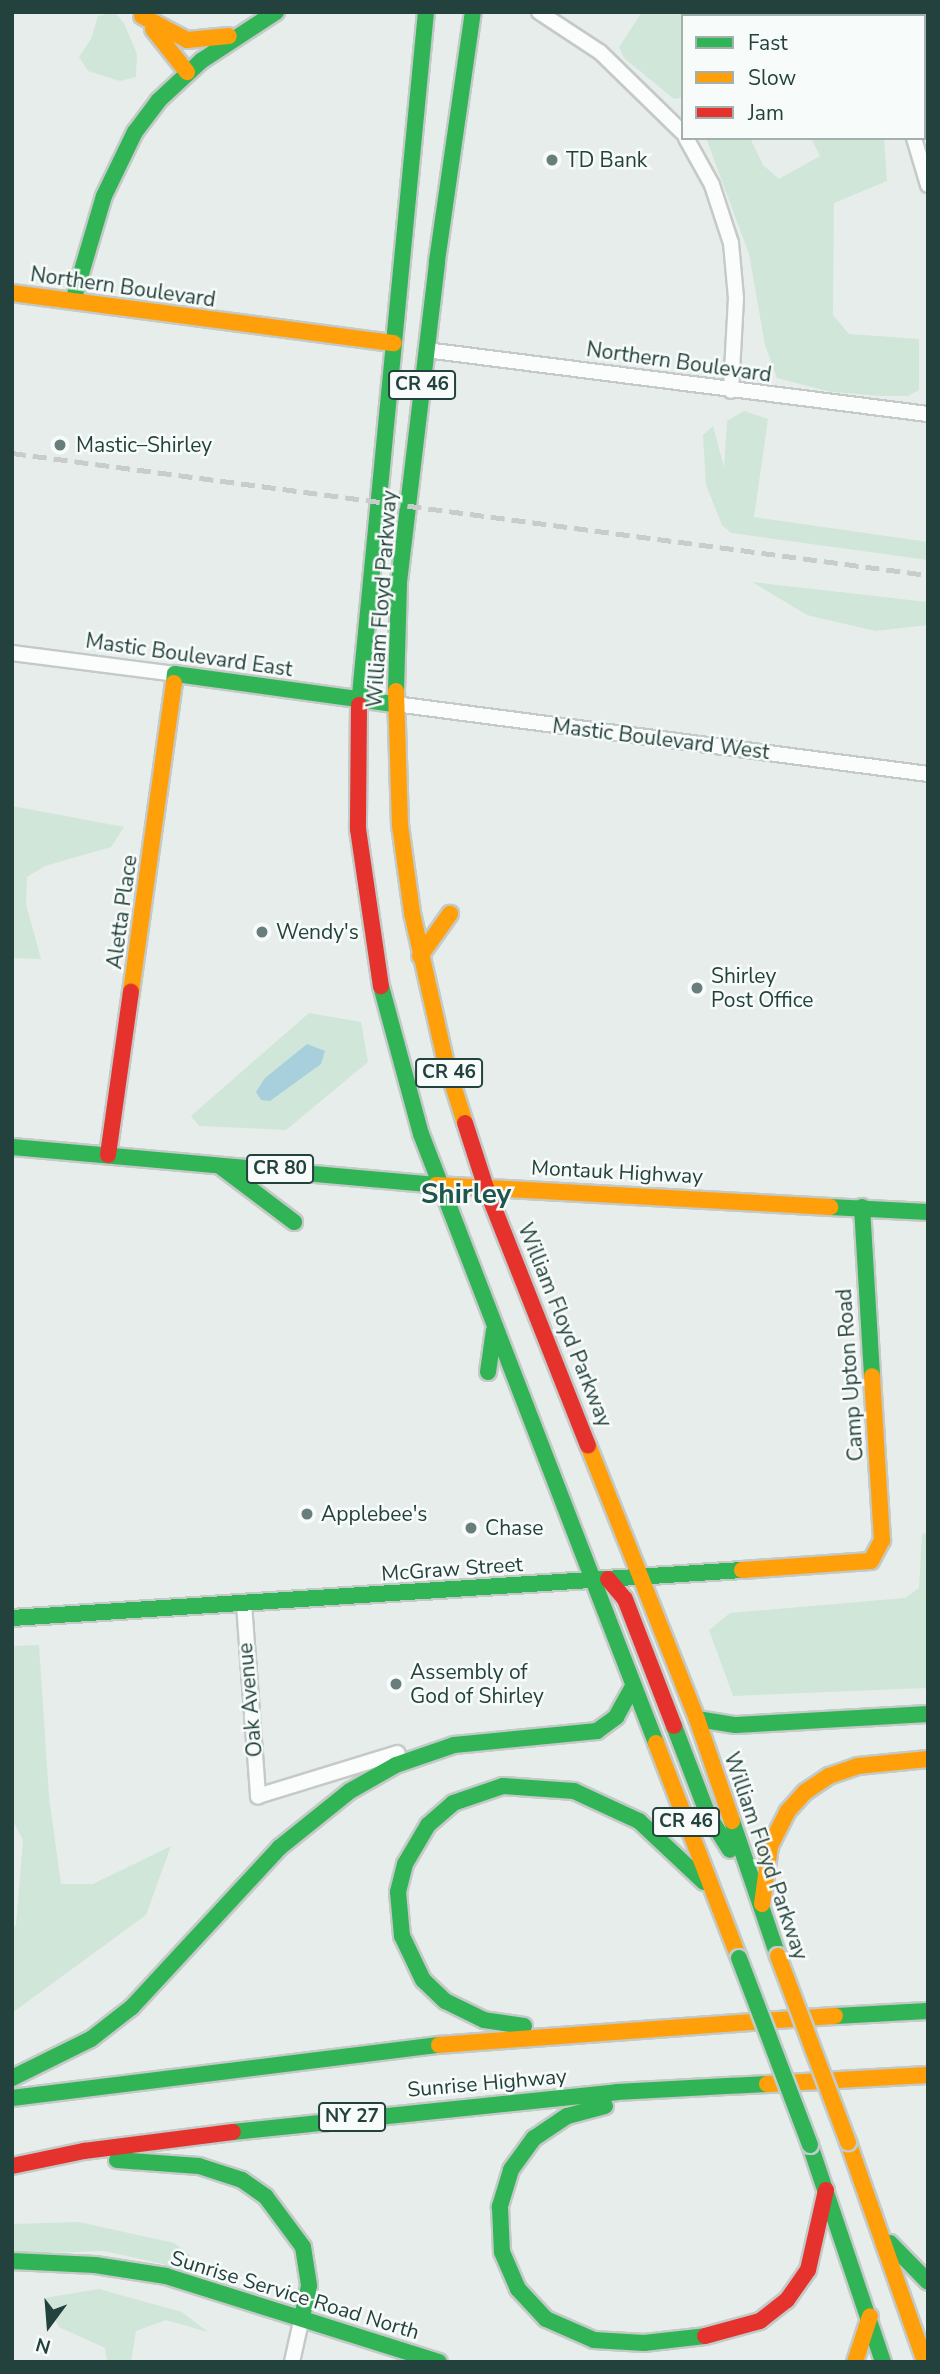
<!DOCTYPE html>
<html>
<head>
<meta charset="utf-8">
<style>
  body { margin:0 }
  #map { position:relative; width:940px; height:2374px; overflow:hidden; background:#e7edeb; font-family:"Nunito Sans",sans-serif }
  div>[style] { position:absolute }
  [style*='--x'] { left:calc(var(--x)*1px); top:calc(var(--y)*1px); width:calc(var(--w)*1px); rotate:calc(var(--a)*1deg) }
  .green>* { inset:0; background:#d0e6d9 }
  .water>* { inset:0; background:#a7d0dc }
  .roads { filter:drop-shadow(2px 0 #c4cac8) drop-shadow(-2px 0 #c4cac8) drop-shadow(0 2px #c4cac8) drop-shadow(0 -2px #c4cac8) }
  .street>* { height:14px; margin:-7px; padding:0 7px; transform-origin:7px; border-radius:7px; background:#fbfcfc }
  .fast>* { height:16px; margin:-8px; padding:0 8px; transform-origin:8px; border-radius:8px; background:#30b455 }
  .slow>* { height:16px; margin:-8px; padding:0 8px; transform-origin:8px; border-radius:8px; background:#ff9f0a }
  .jam>* { height:16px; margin:-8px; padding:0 8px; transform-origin:8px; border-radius:8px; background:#e5322d }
  .rail>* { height:4.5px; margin-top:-2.25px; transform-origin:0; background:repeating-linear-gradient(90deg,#c8cdcc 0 14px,transparent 0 21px) }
  .bridges { filter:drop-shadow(2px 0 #c2ccca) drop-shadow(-2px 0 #c2ccca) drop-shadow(0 2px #c2ccca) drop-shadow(0 -2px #c2ccca) }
  .fast-bridge>* { height:16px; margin:-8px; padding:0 8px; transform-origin:8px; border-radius:8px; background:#30b455 }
  .slow-bridge>* { height:16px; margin:-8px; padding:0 8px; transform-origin:8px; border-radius:8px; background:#ff9f0a }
  .dots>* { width:19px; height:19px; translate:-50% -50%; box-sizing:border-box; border:4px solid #f7fbf9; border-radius:50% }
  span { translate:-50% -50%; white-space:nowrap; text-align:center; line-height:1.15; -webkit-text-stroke:5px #f7fbf9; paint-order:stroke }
  .shield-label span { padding:2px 5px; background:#f7fbf9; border:2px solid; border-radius:5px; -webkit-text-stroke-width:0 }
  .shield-label { font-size:19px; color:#23423d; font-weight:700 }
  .poi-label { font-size:21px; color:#23423d }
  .left { translate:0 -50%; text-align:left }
  .street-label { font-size:21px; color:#23423d }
  .district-label { font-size:28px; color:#1e564d; font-weight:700 }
  .frame { position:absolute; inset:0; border:14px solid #23423d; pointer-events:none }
  .legend { position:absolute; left:681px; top:14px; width:245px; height:126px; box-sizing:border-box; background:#f7fbf9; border:2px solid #a2b1ae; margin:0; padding:9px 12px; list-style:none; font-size:21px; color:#23423d }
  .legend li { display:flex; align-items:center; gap:14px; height:35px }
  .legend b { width:35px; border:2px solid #a2b1ae }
  .north { position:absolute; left:14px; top:2290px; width:70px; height:70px; -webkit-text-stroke:5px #f7fbf9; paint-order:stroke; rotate:196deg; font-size:19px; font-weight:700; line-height:28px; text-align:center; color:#23423d }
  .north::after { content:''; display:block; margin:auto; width:24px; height:32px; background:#23423d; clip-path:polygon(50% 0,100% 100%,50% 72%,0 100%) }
</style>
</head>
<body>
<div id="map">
  <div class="green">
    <i style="clip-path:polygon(114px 12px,124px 23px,137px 54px,136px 77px,120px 81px,88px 71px,79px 57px,91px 39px,98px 16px)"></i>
    <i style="clip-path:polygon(642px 12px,798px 12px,683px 16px,683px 97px,674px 99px,624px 58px,619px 47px)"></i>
    <i style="clip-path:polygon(706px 138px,750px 138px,763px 165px,779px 179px,820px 156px,811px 138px,884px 138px,887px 181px,834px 203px,833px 315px,849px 334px,919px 339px,919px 390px,908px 396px,883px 396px,831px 392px,777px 378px,765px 345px,749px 254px)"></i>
    <i style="clip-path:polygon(744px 411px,768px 419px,754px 517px,928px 542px,928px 560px,731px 533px,722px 525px,706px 485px,703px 435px,713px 426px,724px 467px,727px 421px)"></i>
    <i style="clip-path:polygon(752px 582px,928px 602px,928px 625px,875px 631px,807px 615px)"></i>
    <i style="clip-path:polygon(12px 806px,124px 827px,111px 847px,45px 866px,27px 877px,26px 904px,41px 959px,12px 958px)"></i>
    <i style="clip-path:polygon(309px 1013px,361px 1022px,368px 1062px,286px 1130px,199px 1126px,191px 1116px)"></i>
    <i style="clip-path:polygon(928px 1533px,928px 1688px,733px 1696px,709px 1630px,730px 1613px,905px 1598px,919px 1588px,922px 1534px)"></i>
    <i style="clip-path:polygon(39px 1645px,49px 1797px,61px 1884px,93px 1884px,171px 1846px,146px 1915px,12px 2013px,12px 1929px,16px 1925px,23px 1840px,12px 1819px,12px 1646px)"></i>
    <i style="clip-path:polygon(79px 2222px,174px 2243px,217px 2276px,104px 2251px,12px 2254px,12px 2224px)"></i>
    <i style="clip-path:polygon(99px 2289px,182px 2312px,208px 2332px,166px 2320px,136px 2331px,131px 2362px,107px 2362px,105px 2348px,59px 2327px,44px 2298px)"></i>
  </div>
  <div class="water">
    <i style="clip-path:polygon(307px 1044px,325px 1051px,321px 1064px,270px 1101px,261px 1100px,256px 1092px,265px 1078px)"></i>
  </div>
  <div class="roads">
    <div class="street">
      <i style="--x:539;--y:12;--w:73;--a:33.3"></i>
      <i style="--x:600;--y:52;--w:116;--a:44.3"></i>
      <i style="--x:850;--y:12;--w:5;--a:53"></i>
      <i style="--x:817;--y:16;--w:6;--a:-45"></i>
      <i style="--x:686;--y:138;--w:54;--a:61"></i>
      <i style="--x:712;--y:185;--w:61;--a:71.9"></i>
      <i style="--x:731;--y:243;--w:55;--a:84.8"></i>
      <i style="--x:736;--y:298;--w:93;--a:93.1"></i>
      <i style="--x:914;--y:138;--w:49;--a:73.4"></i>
      <i style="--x:426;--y:350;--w:506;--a:7.27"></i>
      <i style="--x:12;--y:653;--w:164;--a:7.3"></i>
      <i style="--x:395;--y:704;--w:538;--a:7.48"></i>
      <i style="--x:244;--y:1604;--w:193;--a:85.8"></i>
      <i style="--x:258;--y:1796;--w:146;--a:-17.1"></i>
      <i style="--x:292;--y:2362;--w:46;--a:-77.5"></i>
    </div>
    <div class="fast">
      <i style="--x:73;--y:301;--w:109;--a:-73.6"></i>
      <i style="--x:104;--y:196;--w:71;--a:-64.2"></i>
      <i style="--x:135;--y:132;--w:39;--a:-53"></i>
      <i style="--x:158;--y:101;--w:59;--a:-42.9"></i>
      <i style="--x:201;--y:61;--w:90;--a:-33.2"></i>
      <i style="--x:174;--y:683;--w:9;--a:-84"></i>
      <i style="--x:175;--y:674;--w:222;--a:7.8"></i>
      <i style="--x:396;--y:691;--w:109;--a:-88.4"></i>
      <i style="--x:399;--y:582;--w:323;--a:-83.2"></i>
      <i style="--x:437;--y:261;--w:252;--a:-81.8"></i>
      <i style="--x:359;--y:705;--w:696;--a:-84.48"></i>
      <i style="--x:381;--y:986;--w:153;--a:74.9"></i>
      <i style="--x:421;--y:1134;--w:653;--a:68.9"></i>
      <i style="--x:12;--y:1147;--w:426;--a:5.1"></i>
      <i style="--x:220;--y:1166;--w:93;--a:37.1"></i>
      <i style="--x:830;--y:1207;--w:98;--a:2.9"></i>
      <i style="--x:862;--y:1207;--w:169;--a:86.6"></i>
      <i style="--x:488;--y:1372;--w:42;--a:-81.9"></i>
      <i style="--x:12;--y:1618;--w:732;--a:-3.76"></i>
      <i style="--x:697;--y:1719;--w:39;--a:9"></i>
      <i style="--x:736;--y:1725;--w:192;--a:-3.3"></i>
      <i style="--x:674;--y:1726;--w:95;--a:69.1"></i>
      <i style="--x:708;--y:1815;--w:41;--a:57.8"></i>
      <i style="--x:732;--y:1821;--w:143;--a:71.2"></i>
      <i style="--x:835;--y:2016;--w:93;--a:-3.1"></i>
      <i style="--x:524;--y:2026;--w:40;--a:-171.5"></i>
      <i style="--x:484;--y:2020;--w:43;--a:-154"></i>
      <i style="--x:445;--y:2001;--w:30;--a:-136"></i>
      <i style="--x:423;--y:1980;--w:49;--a:-115.5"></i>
      <i style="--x:402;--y:1936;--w:44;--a:-95.2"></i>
      <i style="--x:398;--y:1892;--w:29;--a:-76"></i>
      <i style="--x:405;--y:1864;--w:45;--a:-59.5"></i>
      <i style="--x:428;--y:1825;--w:33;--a:-41"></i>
      <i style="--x:453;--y:1803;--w:53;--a:-18.8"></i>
      <i style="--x:503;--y:1786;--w:71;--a:4"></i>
      <i style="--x:574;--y:1791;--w:72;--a:24.8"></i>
      <i style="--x:639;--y:1821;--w:89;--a:43.2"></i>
      <i style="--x:12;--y:2078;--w:88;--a:-26.3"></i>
      <i style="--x:91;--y:2039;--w:52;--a:-38"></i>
      <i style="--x:132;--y:2007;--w:217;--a:-47.2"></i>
      <i style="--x:279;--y:1848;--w:91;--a:-38.8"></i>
      <i style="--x:350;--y:1791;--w:53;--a:-29.5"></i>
      <i style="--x:396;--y:1765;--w:61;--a:-19"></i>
      <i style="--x:454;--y:1745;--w:144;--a:-5.6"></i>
      <i style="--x:597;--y:1731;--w:24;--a:-36"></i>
      <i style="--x:616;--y:1717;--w:35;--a:-61"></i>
      <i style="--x:12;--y:2098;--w:430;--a:-7.1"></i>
      <i style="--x:605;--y:2106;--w:39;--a:165"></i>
      <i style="--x:567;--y:2116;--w:40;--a:146"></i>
      <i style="--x:534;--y:2138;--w:39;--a:126"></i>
      <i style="--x:511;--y:2170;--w:39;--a:107"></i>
      <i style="--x:500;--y:2207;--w:45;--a:87.5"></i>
      <i style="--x:502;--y:2252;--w:40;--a:66.6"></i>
      <i style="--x:518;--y:2289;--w:41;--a:47"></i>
      <i style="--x:546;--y:2319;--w:52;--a:23.6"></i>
      <i style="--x:594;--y:2340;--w:50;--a:3.4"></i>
      <i style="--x:644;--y:2343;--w:61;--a:-6.5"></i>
      <i style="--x:233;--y:2132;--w:386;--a:-5.9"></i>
      <i style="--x:617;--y:2092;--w:150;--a:-3.1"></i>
      <i style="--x:810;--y:2145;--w:229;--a:71.4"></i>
      <i style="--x:117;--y:2160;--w:82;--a:4.2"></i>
      <i style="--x:199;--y:2166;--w:45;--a:18"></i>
      <i style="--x:242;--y:2180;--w:29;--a:35"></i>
      <i style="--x:266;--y:2197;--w:62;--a:53.5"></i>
      <i style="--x:303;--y:2247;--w:39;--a:81"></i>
      <i style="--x:309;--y:2286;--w:32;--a:103"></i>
      <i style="--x:890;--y:2243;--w:54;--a:45.7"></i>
      <i style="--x:12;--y:2261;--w:83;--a:2.8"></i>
      <i style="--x:95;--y:2265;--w:72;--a:8.8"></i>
      <i style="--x:166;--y:2276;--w:286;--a:17.5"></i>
    </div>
    <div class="slow">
      <i style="--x:142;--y:16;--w:51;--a:28.1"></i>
      <i style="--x:187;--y:40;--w:42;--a:-5.4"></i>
      <i style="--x:153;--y:29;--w:55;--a:51.7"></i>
      <i style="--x:12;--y:293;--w:385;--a:7.5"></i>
      <i style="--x:396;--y:691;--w:134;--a:88.3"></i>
      <i style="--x:400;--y:825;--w:89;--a:82.2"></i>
      <i style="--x:412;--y:913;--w:151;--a:77.3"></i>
      <i style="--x:445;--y:1060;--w:66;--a:72.4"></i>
      <i style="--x:420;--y:956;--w:52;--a:-54.5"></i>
      <i style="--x:131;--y:992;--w:312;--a:-82.1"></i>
      <i style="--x:436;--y:1185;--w:395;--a:3.2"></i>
      <i style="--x:588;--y:1445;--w:295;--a:68.3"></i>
      <i style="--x:697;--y:1719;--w:108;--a:71.1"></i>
      <i style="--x:742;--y:1570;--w:129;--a:-4"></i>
      <i style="--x:871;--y:1561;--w:24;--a:-62"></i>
      <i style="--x:882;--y:1540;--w:164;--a:-93.5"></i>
      <i style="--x:656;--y:1743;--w:230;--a:68.9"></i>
      <i style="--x:762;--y:1904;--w:59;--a:-82.1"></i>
      <i style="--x:770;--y:1846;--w:38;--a:-63"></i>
      <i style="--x:787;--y:1812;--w:27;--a:-48"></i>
      <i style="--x:805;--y:1792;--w:29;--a:-34"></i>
      <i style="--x:829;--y:1776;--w:31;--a:-19"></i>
      <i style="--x:858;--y:1766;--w:70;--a:-5.7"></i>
      <i style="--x:439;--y:2045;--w:397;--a:-4.2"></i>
      <i style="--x:767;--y:2084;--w:161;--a:-3.2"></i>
      <i style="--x:848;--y:2142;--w:233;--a:70.7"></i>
      <i style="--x:855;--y:2362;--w:48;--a:-71.9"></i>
    </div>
    <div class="jam">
      <i style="--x:359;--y:705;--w:124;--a:90.5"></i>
      <i style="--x:358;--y:829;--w:159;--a:81.7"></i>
      <i style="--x:465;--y:1123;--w:68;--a:72.1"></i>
      <i style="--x:486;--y:1188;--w:277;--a:68.4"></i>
      <i style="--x:108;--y:1155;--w:165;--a:-82"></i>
      <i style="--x:608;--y:1579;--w:26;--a:50"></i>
      <i style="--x:625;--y:1599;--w:136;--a:68.9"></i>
      <i style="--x:12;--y:2166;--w:74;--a:-11.8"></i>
      <i style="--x:84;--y:2151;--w:150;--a:-7.3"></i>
      <i style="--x:705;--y:2336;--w:57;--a:-15.3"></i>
      <i style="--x:760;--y:2321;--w:34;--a:-38"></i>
      <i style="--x:787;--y:2300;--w:37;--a:-55"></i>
      <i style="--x:808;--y:2270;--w:82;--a:-77.3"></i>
    </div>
  </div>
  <div class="rail">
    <i style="--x:12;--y:453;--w:924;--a:7.59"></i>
  </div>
  <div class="bridges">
    <div class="fast-bridge">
      <i style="--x:739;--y:1958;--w:200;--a:69.2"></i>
    </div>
    <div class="slow-bridge">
      <i style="--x:778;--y:1956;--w:199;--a:69.4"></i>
    </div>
  </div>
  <div class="dots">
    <i style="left:552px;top:160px;background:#687e7a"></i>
    <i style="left:60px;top:445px;background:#687e7a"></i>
    <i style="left:262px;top:932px;background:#687e7a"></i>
    <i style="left:697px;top:988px;background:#687e7a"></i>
    <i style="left:307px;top:1514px;background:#687e7a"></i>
    <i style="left:471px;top:1528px;background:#687e7a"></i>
    <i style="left:396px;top:1684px;background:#687e7a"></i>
  </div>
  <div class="shield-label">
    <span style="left:422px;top:385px">CR 46</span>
    <span style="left:449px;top:1073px">CR 46</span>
    <span style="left:280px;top:1169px">CR 80</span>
    <span style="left:686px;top:1822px">CR 46</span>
    <span style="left:352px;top:2117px">NY 27</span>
  </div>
  <div class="poi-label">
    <span class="left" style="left:566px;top:160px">TD Bank</span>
    <span class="left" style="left:76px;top:445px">Mastic–Shirley</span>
    <span class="left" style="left:276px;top:932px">Wendy's</span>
    <span class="left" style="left:711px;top:988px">Shirley<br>Post Office</span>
    <span class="left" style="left:321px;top:1514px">Applebee's</span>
    <span class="left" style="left:485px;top:1528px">Chase</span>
    <span class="left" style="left:410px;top:1684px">Assembly of<br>God of Shirley</span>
  </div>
  <div class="street-label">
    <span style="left:123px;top:287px;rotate:8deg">Northern Boulevard</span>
    <span style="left:679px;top:362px;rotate:8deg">Northern Boulevard</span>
    <span style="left:382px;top:599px;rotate:-86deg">William Floyd Parkway</span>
    <span style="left:189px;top:655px;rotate:8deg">Mastic Boulevard East</span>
    <span style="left:661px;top:739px;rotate:7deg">Mastic Boulevard West</span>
    <span style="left:122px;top:912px;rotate:-82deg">Aletta Place</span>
    <span style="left:617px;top:1172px;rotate:3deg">Montauk Highway</span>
    <span style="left:565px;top:1325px;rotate:68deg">William Floyd Parkway</span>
    <span style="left:850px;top:1375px;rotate:-94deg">Camp Upton Road</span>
    <span style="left:452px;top:1569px;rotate:-4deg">McGraw Street</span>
    <span style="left:250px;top:1700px;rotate:-95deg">Oak Avenue</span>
    <span style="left:766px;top:1856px;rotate:71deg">William Floyd Parkway</span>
    <span style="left:487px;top:2083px;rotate:-5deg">Sunrise Highway</span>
    <span style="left:295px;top:2295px;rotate:17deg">Sunrise Service Road North</span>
  </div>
  <div class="district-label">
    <span style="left:466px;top:1194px">Shirley</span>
  </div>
  <div class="frame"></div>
  <ul class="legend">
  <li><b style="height:9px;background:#30b455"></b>Fast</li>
  <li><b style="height:9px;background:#ff9f0a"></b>Slow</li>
  <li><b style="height:9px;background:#e5322d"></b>Jam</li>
  </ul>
  <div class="north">N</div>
</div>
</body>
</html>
